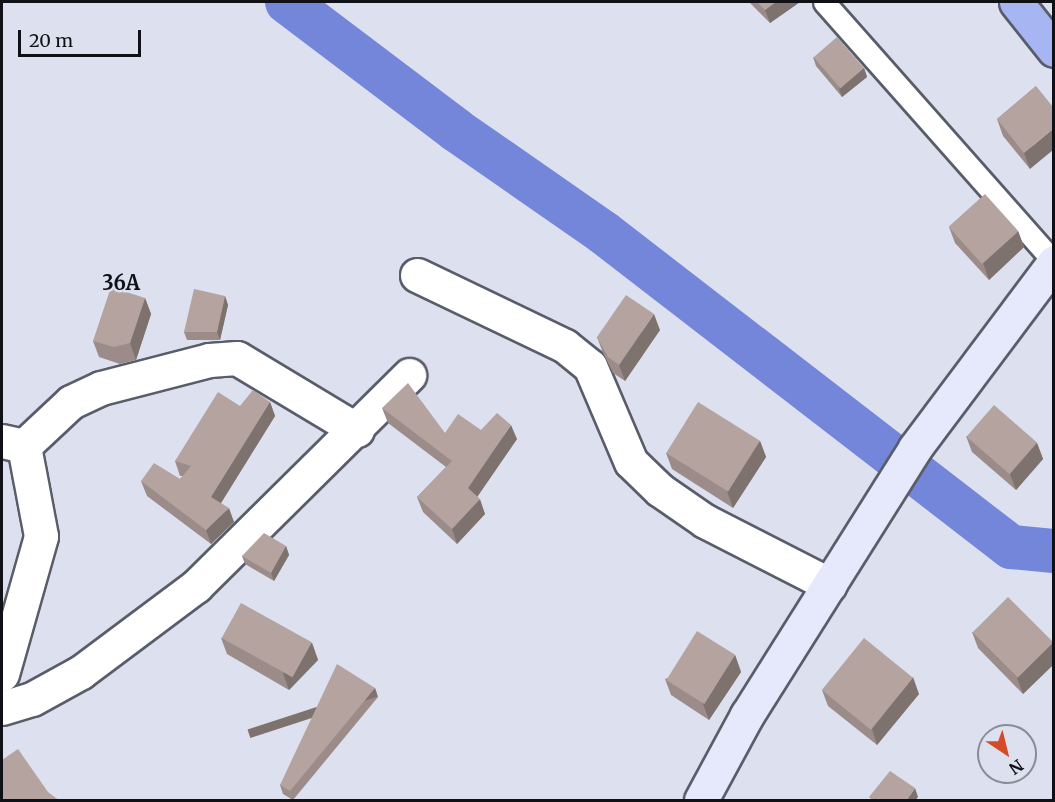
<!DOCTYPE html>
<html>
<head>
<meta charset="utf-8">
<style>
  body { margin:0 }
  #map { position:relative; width:1055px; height:802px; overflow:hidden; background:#dce0ef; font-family:Merriweather,serif }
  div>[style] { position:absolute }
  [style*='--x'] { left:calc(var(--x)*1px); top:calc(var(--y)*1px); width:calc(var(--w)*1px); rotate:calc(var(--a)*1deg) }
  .canal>* { height:44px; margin:-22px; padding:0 22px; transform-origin:22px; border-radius:22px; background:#7486da }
  .roads { filter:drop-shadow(2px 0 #595d69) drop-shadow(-2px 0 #595d69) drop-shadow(0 2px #595d69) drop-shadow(0 -2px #595d69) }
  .lane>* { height:21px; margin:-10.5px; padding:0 10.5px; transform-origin:10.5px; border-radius:10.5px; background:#fff }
  .street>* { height:33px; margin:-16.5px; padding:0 16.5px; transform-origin:16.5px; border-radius:16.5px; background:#fff }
  .secondary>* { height:33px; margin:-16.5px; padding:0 16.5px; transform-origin:16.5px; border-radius:16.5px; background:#e5e9fb }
  .highway>* { height:33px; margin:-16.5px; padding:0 16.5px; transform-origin:16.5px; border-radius:16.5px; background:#a7b6f3 }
  .wall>* { inset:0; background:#9b8c89 }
  .shaded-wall>* { inset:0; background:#7e726f; transform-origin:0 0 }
  .building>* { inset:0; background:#b4a39f; transform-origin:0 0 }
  span { translate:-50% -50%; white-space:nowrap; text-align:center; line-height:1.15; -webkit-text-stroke:5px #dce0ef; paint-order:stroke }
  .quarter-label { font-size:20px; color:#101116; font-weight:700 }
  .frame { position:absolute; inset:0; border:3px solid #101116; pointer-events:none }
  .north { position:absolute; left:977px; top:724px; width:60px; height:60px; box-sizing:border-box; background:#dce0ef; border:2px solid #8a8d98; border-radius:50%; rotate:145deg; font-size:16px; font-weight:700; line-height:24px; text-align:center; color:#101116 }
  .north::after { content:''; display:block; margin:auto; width:21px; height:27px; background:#d54b28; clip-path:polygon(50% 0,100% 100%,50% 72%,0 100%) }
  .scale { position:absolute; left:18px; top:30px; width:123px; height:27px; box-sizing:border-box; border:3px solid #101116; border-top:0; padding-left:8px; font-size:18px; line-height:21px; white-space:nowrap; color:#101116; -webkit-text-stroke:4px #dce0ef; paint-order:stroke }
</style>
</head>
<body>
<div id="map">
  <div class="canal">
    <i style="--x:287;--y:2;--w:212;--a:37.1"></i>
    <i style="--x:456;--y:130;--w:180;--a:34.8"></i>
    <i style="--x:604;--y:233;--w:514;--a:37.65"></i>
    <i style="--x:1011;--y:547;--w:43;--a:5.3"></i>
  </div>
  <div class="roads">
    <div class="lane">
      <i style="--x:824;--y:2;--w:347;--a:48.5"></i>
    </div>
    <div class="street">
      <i style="--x:417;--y:275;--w:164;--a:25.6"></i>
      <i style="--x:565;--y:346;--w:32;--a:39"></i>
      <i style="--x:590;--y:366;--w:104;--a:66.9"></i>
      <i style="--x:631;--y:462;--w:40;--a:44"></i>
      <i style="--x:660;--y:490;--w:55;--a:34.6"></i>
      <i style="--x:705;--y:521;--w:140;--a:27.1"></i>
      <i style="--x:2;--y:441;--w:23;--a:13"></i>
      <i style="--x:24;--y:446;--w:64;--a:-43.1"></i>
      <i style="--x:71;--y:402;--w:33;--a:-25"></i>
      <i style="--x:101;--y:388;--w:112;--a:-14.5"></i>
      <i style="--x:209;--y:360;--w:28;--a:-4"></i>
      <i style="--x:237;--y:358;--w:140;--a:31"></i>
      <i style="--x:2;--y:674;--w:143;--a:-74.2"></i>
      <i style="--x:41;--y:536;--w:92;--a:-100.7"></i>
      <i style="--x:2;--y:708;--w:31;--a:-17"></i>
      <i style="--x:32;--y:699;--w:56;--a:-28.9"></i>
      <i style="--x:81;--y:672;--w:144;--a:-36.8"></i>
      <i style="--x:196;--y:586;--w:300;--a:-44.7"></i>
    </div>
    <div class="secondary">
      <i style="--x:701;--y:800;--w:97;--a:-61.6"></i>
      <i style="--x:747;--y:715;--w:315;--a:-57.8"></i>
      <i style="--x:915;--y:448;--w:232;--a:-53.2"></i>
    </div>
    <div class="highway">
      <i style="--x:1016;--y:2;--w:61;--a:51.6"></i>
    </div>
  </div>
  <div class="wall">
    <i style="clip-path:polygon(749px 2px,800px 2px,770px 23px)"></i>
    <i style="clip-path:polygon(813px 57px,864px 68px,867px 77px,842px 97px,816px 66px)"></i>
    <i style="clip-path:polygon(1036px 86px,1030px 169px,1003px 136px,997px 119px)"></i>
    <i style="clip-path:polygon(949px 227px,1018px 231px,1024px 247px,989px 280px,955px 243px)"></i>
    <i style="clip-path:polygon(225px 296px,228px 305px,220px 340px,187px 340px,184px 332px)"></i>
    <i style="clip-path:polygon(145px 298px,151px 314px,136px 360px,120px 364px,99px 357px,93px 341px)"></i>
    <i style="clip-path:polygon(660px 330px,625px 381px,613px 373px,603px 353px,597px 337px)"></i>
    <i style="clip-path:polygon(270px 402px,275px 416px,221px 503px,234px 522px,211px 544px,147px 496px,141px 481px,180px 479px,183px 476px,180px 476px,175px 461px,240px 406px)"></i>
    <i style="clip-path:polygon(382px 408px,445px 433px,481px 430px,517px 439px,477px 497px,485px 514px,457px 544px,423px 512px,417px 497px,446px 467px,388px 423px)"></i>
    <i style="clip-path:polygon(966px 436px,1037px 443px,1043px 459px,1016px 490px,972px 452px)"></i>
    <i style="clip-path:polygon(760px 441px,766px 457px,733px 508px,672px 469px,666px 453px)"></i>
    <i style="clip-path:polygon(286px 546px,289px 555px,274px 581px,245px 564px,242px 556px)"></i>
    <i style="clip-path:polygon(972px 632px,1053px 642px,1053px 665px,1023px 694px,978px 648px)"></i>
    <i style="clip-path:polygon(221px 638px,312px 643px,318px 660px,289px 690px,227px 654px)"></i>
    <i style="clip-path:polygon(735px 655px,741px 672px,709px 720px,671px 695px,665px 679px)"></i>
    <i style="clip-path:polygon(375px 688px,378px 697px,293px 800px,283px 794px,280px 785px)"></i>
    <i style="clip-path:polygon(822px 690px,919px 694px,877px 745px,828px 706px)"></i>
  </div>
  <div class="shaded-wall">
    <i style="clip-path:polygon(776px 2px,800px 2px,770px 23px,765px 10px)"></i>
    <i style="clip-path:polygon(864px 68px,867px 77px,842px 97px,839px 89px)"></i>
    <i style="clip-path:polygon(1053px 129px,1053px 150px,1030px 169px,1024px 153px)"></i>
    <i style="clip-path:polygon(1018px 231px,1024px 247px,989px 280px,983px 263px)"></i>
    <i style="clip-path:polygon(225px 296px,228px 305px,220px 340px,217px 332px)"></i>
    <i style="clip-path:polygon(145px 298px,151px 314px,136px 360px,130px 343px)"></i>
    <i style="clip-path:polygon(654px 314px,660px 330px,625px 381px,619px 365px)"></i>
    <i style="clip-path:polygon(270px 402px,275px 416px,216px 511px,211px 497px)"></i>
    <i style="clip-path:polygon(511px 425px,517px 439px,473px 503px,468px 488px)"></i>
    <i style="clip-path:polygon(760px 441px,766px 457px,733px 508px,727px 491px)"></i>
    <i style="clip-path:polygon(1037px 443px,1043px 459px,1016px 490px,1010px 474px)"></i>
    <i style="clip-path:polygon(480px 499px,485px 514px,457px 544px,452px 529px)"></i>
    <i style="clip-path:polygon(229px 508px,234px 522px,211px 544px,206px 530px)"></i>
    <i style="clip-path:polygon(286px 546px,289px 555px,274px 581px,271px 573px)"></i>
    <i style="clip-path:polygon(312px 643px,318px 660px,289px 690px,283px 673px)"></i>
    <i style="clip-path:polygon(1053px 643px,1053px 665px,1023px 694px,1017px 678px)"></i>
    <i style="clip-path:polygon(735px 655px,741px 672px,709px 720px,703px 704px)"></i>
    <i style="clip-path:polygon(913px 677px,919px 694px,877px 745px,872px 729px)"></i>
    <i style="left:375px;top:688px;width:9px;height:134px;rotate:72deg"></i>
    <i style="clip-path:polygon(915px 788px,918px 797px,915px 801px,906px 801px)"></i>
  </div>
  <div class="building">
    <i style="clip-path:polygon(757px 2px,776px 2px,765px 10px)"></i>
    <i style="left:837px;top:37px;width:41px;height:31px;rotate:49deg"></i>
    <i style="clip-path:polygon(1036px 86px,1053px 107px,1053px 129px,1024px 153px,997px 119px)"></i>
    <i style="left:985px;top:194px;width:50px;height:49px;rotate:48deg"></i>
    <i style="clip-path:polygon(111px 287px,145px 298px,130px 343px,114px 347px,93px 341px)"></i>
    <i style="clip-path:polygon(194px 289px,225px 296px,217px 332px,184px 332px)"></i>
    <i style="clip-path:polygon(626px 295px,654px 314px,619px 365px,608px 357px,597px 337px)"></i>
    <i style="clip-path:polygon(408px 383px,445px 433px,458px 414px,481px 430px,497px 413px,511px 425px,468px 488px,480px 499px,452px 529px,417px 497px,452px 461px,382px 408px)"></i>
    <i style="clip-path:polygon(253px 390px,270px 402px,211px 497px,229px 508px,206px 530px,141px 481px,154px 463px,180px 479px,191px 466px,175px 461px,218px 392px,240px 406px)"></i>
    <i style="left:698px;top:402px;width:73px;height:60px;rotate:32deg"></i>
    <i style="left:994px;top:405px;width:57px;height:42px;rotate:41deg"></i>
    <i style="clip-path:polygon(264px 533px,286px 546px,271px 573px,242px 556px)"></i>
    <i style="left:1008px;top:597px;width:64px;height:50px;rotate:45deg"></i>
    <i style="left:241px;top:603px;width:81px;height:40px;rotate:29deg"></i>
    <i style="left:697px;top:631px;width:45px;height:58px;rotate:32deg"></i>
    <i style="left:864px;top:638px;width:63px;height:67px;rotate:39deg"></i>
    <i style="clip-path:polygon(337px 664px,375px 688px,290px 791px,280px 785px)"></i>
    <i style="clip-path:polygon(18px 749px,48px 792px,60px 801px,2px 801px,2px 760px)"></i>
    <i style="clip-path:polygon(890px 771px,915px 788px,906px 801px,873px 801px,869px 797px)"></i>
  </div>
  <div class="quarter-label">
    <span style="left:121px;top:282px">36A</span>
  </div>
  <div class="frame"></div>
  <div class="north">N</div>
  <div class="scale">20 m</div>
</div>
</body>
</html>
